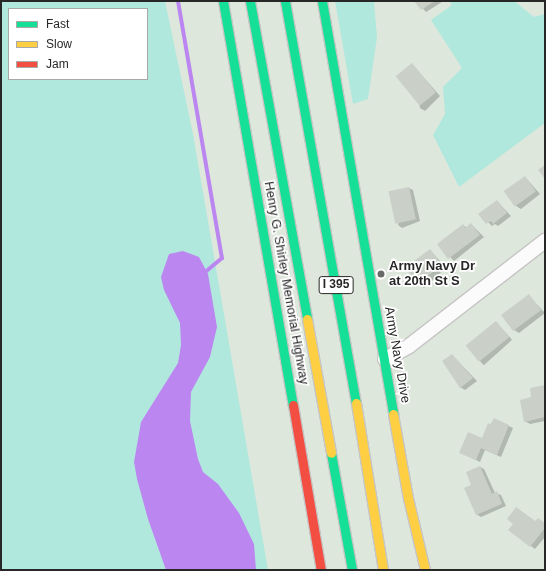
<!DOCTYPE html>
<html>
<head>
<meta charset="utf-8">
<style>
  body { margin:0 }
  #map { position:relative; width:546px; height:571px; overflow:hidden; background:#dee7db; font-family:Arial,sans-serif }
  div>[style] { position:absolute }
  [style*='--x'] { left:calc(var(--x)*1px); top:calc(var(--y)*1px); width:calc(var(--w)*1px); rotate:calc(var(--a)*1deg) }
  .green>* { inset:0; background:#b1e8de }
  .water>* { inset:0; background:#bc86f1 }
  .shadow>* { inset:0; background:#0003; transform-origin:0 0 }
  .stream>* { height:4px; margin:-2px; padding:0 2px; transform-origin:2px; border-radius:2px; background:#bc86f1 }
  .building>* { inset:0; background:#cad0c8; transform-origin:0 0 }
  .roads { filter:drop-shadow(1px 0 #c6c5c5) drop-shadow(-1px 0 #c6c5c5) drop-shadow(0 1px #c6c5c5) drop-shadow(0 -1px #c6c5c5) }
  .street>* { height:14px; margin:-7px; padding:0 7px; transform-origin:7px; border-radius:7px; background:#fafbfa }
  .fast>* { height:9px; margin:-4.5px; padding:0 4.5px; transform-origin:4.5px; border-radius:4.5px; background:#16e098 }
  .slow>* { height:9px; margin:-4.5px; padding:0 4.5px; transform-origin:4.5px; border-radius:4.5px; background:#ffcf43 }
  .jam>* { height:9px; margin:-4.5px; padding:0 4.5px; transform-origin:4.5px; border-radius:4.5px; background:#f24e42 }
  .dots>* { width:11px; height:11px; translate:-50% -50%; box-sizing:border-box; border:2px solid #fff; border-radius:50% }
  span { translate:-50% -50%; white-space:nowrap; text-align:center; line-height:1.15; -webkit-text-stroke:3.5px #fff; paint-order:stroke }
  .shield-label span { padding:1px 3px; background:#fff; border:1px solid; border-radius:3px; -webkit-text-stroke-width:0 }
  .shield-label { font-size:12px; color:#272727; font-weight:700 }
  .poi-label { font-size:13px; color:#272727; font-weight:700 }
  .left { translate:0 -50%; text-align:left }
  .street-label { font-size:13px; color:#272727 }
  .frame { position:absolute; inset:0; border:2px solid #272727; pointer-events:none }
  .legend { position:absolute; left:8px; top:8px; width:140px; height:72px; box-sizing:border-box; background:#fff; border:1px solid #a9a9a9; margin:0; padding:5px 7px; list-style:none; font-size:12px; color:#272727 }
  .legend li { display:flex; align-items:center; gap:8px; height:20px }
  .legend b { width:20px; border:1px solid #a9a9a9 }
</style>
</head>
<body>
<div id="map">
  <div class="green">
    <i style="clip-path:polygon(evenodd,1px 1px,165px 1px,193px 134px,268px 570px,1px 570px,1px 1px,9px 9px,147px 9px,147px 79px,9px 79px,9px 9px)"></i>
    <i style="clip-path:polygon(335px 1px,374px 1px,377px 37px,368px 99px,353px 104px)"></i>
    <i style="clip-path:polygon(449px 1px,514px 1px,534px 17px,545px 14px,545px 123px,459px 187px,433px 135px,445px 114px,443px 87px,462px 68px,431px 20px,452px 5px)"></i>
  </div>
  <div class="water">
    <i style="clip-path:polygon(183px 251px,199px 257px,208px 274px,217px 327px,210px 357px,191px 392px,190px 421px,198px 459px,203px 472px,218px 484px,239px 513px,254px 544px,256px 570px,166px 570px,148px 519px,137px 479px,134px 462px,141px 422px,178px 363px,181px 345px,180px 323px,164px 290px,161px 277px,169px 254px)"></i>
  </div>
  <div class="shadow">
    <i style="clip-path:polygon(416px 1px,441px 1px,442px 2px,426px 12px)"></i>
    <i style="clip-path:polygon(412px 64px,440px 96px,425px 111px,420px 108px)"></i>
    <i style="clip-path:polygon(525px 177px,540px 194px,521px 209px,516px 206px)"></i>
    <i style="clip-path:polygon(409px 188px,413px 190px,420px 221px,402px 228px,398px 225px)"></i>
    <i style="clip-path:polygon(497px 201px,511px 216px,498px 226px,495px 224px,492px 226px,480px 214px)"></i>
    <i style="clip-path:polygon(471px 224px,484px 237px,454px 261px,438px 244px,463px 225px,467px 228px)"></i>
    <i style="left:430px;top:250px;width:24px;height:30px;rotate:48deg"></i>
    <i style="clip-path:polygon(529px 296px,545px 313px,519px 333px,514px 330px)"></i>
    <i style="left:496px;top:322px;width:24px;height:38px;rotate:48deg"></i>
    <i style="clip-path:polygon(452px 355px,477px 381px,465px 390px,460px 387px)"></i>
    <i style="clip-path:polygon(545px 386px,545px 421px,530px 424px,525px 421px,533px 398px)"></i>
    <i style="clip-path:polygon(494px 419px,513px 428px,501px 457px,485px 450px,480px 462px,465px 455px,482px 439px)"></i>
    <i style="clip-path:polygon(480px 467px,484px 469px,495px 493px,501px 495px,506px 506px,481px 517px,476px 514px,473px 485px)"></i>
    <i style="clip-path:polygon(516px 508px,536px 522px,545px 524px,545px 537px,535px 549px,509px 530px,514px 523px)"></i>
  </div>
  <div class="stream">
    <i style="--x:178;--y:1;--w:261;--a:80.3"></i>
    <i style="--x:222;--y:258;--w:25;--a:140"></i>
  </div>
  <div class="building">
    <i style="clip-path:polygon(414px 1px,435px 1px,421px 10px)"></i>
    <i style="left:412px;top:63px;width:38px;height:21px;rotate:51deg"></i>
    <i style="clip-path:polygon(545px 165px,545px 179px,538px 170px)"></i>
    <i style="left:525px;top:176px;width:19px;height:26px;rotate:55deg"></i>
    <i style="left:409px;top:187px;width:33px;height:21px;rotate:78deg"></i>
    <i style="clip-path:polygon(497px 200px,507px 213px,493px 224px,491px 221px,486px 224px,478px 214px)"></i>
    <i style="clip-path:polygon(471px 223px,480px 235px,448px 259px,437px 244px,463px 224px,465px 228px)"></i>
    <i style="left:430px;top:249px;width:20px;height:31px;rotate:53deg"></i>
    <i style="left:529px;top:294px;width:20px;height:35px;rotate:53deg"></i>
    <i style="left:496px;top:321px;width:21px;height:39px;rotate:51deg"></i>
    <i style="clip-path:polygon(452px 354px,473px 378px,460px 388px,442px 361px)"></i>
    <i style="clip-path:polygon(545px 385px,545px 417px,524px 422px,520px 400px,531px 397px,530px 388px)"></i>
    <i style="clip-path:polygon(494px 418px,509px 425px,497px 455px,481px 448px,476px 460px,459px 453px,468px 432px,482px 438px,488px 423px,491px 425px)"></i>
    <i style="clip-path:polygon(480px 466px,492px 494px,497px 491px,502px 504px,476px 515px,464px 488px,471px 485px,466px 472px)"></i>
    <i style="clip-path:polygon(516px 507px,535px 521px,538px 518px,545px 523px,545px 528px,530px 547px,508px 530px,513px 524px,507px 519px)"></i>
  </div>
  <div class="roads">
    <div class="street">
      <i style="--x:385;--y:359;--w:27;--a:-28"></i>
      <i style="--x:409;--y:346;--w:172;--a:-37.7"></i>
    </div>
    <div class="fast">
      <i style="--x:223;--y:1;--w:410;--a:80.2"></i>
      <i style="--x:250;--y:1;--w:323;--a:79.8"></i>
      <i style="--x:285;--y:1;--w:408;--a:80"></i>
      <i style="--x:322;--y:1;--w:419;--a:80.2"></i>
      <i style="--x:331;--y:453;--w:119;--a:79.8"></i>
    </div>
    <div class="slow">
      <i style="--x:307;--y:319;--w:136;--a:79.8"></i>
      <i style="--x:356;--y:403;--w:169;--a:80.8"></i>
      <i style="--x:393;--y:414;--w:85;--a:79.9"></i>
      <i style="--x:408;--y:498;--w:74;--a:76.7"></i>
    </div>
    <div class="jam">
      <i style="--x:293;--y:405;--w:167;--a:80.4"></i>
    </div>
  </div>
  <div class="dots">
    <i style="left:381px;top:274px;background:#676a66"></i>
  </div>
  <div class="shield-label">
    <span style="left:336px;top:285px">I 395</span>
  </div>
  <div class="poi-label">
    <span class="left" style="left:389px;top:274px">Army Navy Dr<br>at 20th St S</span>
  </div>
  <div class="street-label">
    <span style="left:286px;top:283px;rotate:80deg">Henry G. Shirley Memorial Highway</span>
    <span style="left:397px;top:355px;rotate:80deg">Army Navy Drive</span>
  </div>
  <div class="frame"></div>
  <ul class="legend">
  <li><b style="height:5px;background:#16e098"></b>Fast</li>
  <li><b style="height:5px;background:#ffcf43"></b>Slow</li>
  <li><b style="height:5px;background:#f24e42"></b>Jam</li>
  </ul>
</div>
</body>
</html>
